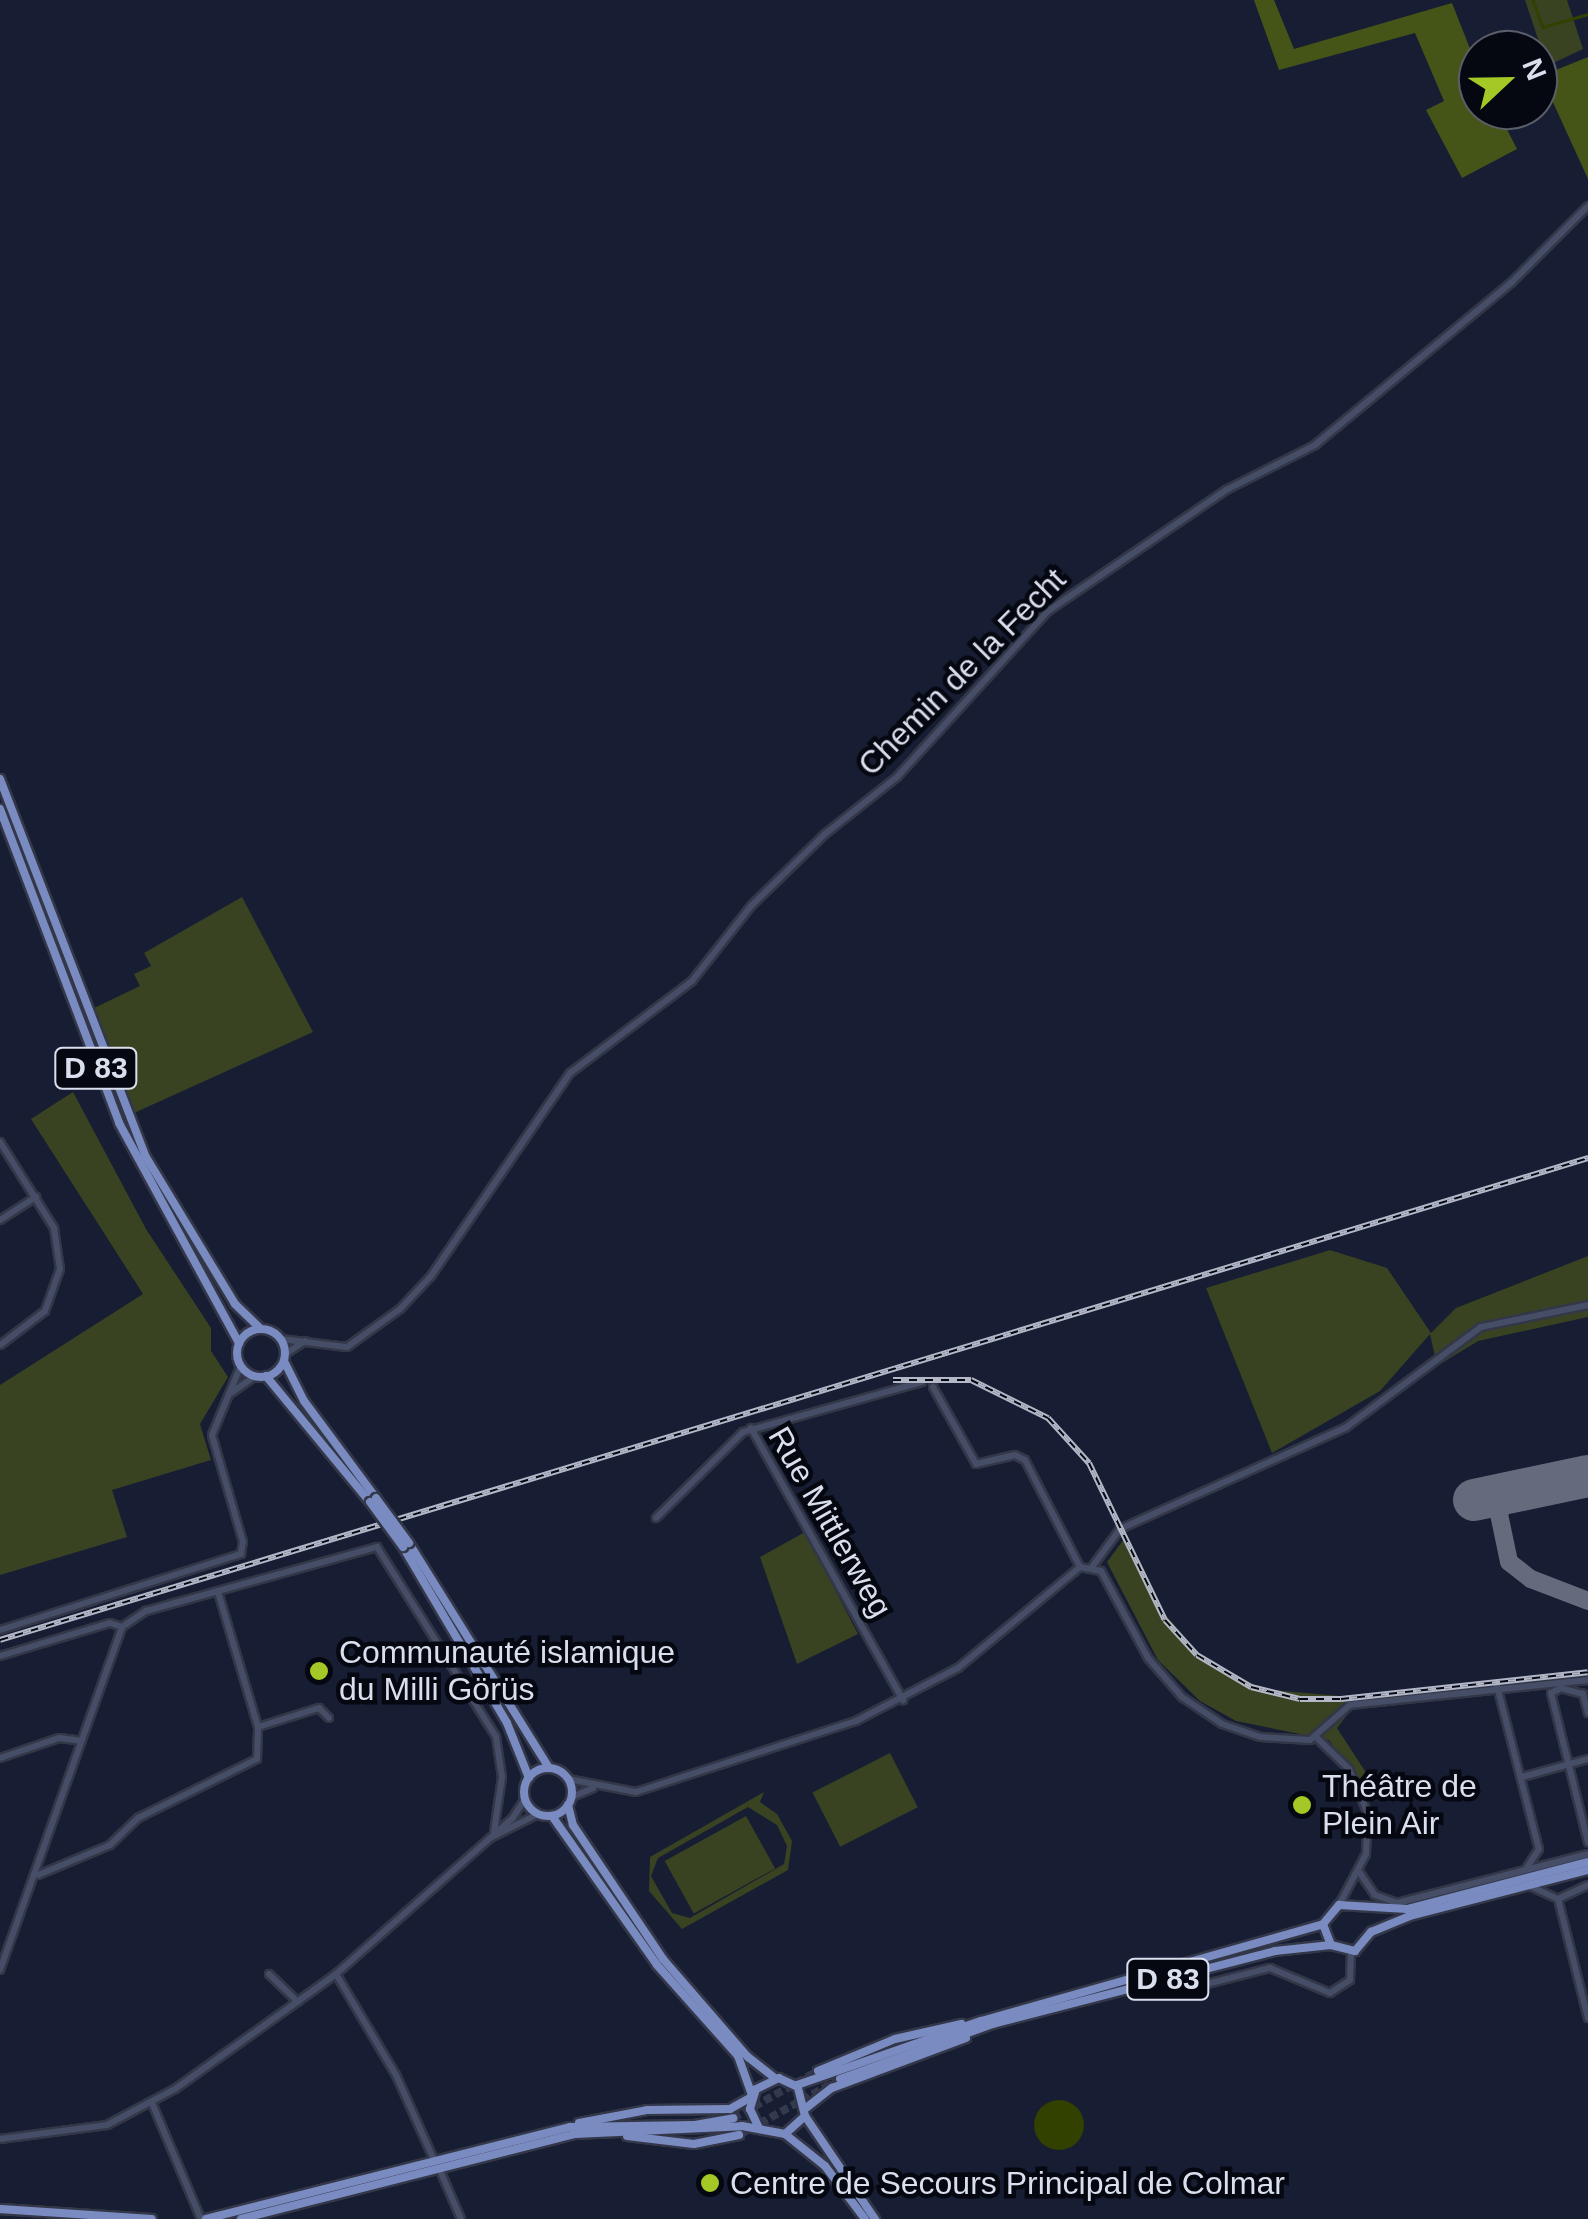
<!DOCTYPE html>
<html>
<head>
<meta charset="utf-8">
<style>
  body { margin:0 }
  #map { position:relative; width:1588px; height:2219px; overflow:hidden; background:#171d32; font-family:Arial,sans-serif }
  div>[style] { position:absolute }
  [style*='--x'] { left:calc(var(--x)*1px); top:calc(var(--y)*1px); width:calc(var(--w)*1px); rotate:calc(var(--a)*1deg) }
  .green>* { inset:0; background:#394322; transform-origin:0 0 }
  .forest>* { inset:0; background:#455517 }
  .water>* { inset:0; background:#324000 }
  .round { border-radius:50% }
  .stream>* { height:2.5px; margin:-1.25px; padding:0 1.25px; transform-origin:1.25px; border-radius:1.25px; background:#324000 }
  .taxiway>* { height:18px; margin:-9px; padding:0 9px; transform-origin:9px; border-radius:9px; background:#656a7d }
  .runway>* { height:42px; margin:-21px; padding:0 21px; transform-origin:21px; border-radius:21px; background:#656a7d }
  .major-tunnel>* { height:8px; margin-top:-4px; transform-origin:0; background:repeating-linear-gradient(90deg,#343a4e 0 8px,transparent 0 12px) }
  .roads { filter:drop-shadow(2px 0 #333748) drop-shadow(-2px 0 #333748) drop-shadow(0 2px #333748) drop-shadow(0 -2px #333748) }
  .minor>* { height:6px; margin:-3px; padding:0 3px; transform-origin:3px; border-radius:3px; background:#454e66 }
  .major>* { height:8px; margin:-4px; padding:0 4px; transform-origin:4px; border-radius:4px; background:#798bc1 }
  .major>.ring { margin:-4px; padding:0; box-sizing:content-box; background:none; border:8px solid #798bc1; border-radius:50% }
  .rail>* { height:6px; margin-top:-3px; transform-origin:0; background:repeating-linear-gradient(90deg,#060811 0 8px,#b3b8c8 0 16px); box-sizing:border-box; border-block:2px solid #b3b8c8 }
  .bridges { filter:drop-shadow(2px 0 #333748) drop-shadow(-2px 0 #333748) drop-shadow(0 2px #333748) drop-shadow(0 -2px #333748) }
  .major-bridge>* { height:8px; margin:-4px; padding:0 4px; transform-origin:4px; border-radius:4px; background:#798bc1 }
  .dots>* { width:28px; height:28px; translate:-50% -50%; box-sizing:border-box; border:5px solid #060811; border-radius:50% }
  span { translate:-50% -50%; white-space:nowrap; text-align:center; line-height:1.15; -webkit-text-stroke:9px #060811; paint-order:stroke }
  .shield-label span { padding:2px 8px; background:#060811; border:2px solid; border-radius:8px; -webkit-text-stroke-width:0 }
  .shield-label { font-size:30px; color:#dadfee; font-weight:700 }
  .street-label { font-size:32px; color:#dadfee }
  .poi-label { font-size:32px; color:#dadfee }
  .left { translate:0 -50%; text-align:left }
  .north { position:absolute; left:1458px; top:30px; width:100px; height:100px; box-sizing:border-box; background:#060811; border:2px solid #5b5e69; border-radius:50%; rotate:68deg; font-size:28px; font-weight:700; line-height:40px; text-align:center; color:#dadfee }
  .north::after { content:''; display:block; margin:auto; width:35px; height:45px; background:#a4c825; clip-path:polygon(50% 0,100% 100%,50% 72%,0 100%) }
</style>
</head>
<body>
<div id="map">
  <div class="green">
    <i style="clip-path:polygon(1525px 0,1567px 0,1583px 49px,1547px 66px)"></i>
    <i style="clip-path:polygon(0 786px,101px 1063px,192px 1253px,100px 1069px)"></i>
    <i style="clip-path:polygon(242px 897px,313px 1032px,134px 1113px,92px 1009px,140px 986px,134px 974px,151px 966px,144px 953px)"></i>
    <i style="clip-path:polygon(73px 1092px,146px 1229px,211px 1328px,211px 1351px,228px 1377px,200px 1424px,211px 1460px,112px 1490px,127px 1537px,0 1575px,0 1385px,143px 1294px,31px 1119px)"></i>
    <i style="clip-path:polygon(1330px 1250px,1387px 1268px,1431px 1333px,1456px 1308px,1588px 1256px,1588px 1317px,1478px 1341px,1437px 1366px,1430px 1334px,1380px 1391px,1272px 1453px,1206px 1288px)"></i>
    <i style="clip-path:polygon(805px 1532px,858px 1634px,797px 1664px,760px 1557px)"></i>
    <i style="clip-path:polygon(1127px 1535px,1163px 1612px,1199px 1654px,1261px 1689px,1340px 1696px,1351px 1710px,1337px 1728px,1376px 1788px,1366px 1791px,1329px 1740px,1236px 1721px,1200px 1701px,1158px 1660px,1107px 1562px)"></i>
    <i style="left:890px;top:1753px;width:61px;height:87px;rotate:63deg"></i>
    <i style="clip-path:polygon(evenodd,764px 1792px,760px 1802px,777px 1814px,792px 1841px,788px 1870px,682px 1929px,649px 1891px,650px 1857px,764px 1792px,748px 1807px,777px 1825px,787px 1846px,784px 1864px,690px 1918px,672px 1913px,651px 1876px,658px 1858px,748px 1807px)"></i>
    <i style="left:746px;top:1816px;width:60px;height:93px;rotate:61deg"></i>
  </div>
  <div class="forest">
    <i style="clip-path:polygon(1254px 0,1274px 0,1294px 49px,1452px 3px,1478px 69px,1478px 110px,1497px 110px,1517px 149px,1462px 178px,1426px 110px,1444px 101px,1415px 33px,1279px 70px)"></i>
    <i style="clip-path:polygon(1588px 57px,1588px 179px,1541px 76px)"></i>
  </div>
  <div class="water">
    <i class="round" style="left:1034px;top:2100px;width:50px;height:50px"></i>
  </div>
  <div class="stream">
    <i style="--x:1533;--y:0;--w:29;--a:70"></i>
    <i style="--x:1543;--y:27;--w:47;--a:-16.1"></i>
  </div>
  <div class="taxiway">
    <i style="--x:1521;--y:1490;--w:18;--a:151"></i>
    <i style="--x:1505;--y:1499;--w:16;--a:112"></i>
    <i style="--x:1499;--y:1514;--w:49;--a:78.2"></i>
    <i style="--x:1509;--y:1562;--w:28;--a:38"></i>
    <i style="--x:1531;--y:1579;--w:61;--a:21.1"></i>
  </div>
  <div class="runway">
    <i style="--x:1474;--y:1500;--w:116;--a:-11.9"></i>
  </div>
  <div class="major-tunnel">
    <i style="--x:733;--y:2118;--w:97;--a:-28.9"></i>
    <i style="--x:739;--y:2135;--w:115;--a:-29"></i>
  </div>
  <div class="roads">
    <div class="minor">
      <i style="--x:0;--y:1142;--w:102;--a:57.9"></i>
      <i style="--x:54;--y:1228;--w:41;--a:81.7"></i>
      <i style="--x:60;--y:1269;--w:45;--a:109.7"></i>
      <i style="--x:45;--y:1311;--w:56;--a:142.9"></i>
      <i style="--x:0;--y:1220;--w:43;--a:-32.6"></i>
      <i style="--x:281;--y:1339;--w:66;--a:6.9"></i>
      <i style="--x:347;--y:1347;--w:65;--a:-35.6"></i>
      <i style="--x:400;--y:1309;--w:45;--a:-46.8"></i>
      <i style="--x:431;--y:1276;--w:246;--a:-55.6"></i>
      <i style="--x:570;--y:1073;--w:153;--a:-37"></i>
      <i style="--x:692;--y:981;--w:95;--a:-51.8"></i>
      <i style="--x:751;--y:906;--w:103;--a:-44.2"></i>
      <i style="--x:825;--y:834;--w:92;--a:-38.4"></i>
      <i style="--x:897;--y:777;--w:224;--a:-47.7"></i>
      <i style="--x:1048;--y:611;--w:215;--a:-34.2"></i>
      <i style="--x:1226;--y:490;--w:100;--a:-26.8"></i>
      <i style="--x:1315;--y:445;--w:254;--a:-39.6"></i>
      <i style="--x:1511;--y:283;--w:109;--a:-45"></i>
      <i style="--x:285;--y:1354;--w:24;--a:-33"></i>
      <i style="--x:933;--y:1387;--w:88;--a:60.8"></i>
      <i style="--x:976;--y:1464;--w:40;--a:-13"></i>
      <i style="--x:1015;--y:1455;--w:11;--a:27"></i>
      <i style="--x:1025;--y:1460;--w:120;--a:62.8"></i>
      <i style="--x:231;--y:1393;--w:29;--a:-35"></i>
      <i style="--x:751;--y:1428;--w:312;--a:60.8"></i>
      <i style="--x:656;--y:1518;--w:122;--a:-44.7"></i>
      <i style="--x:743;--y:1432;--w:186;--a:-15.6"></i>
      <i style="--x:1092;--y:1567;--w:47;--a:-53.6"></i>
      <i style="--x:1120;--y:1529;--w:247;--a:-24.2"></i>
      <i style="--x:1345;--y:1428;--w:169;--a:-36.6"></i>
      <i style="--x:1481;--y:1327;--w:109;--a:-11.6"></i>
      <i style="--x:122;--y:1627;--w:29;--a:-34"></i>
      <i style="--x:146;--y:1611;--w:240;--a:-15.5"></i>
      <i style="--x:377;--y:1547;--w:224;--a:57.9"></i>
      <i style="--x:496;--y:1737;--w:40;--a:81.5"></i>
      <i style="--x:502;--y:1777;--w:56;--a:98.3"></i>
      <i style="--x:0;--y:1630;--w:253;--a:-17.5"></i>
      <i style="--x:241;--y:1554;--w:12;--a:-81"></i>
      <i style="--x:243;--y:1542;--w:111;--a:-106.2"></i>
      <i style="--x:212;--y:1435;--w:76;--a:-67.5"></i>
      <i style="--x:0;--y:1656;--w:115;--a:-16.7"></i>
      <i style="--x:110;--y:1623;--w:13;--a:18"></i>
      <i style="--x:1497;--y:1686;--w:168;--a:75.6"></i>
      <i style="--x:1588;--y:1713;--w:20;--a:-105"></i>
      <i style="--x:1583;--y:1694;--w:23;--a:-165"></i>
      <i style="--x:1561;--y:1688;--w:11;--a:153"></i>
      <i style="--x:1551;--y:1693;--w:154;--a:76.1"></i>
      <i style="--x:258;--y:1727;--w:64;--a:-17.3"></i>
      <i style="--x:319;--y:1708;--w:14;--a:45"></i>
      <i style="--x:1316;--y:1737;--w:46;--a:44.1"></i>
      <i style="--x:1349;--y:1769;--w:49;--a:67.1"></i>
      <i style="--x:1368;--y:1814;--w:40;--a:92.9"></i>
      <i style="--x:1366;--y:1854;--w:58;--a:117.9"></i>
      <i style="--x:0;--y:1758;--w:62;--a:-18.7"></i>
      <i style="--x:59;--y:1738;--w:23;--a:7"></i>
      <i style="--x:1522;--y:1777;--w:68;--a:-15.3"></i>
      <i style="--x:568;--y:1779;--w:69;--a:10.8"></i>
      <i style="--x:636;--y:1792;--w:231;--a:-17.9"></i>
      <i style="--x:856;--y:1721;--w:115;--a:-27.5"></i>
      <i style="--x:958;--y:1668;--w:158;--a:-39.6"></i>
      <i style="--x:1080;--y:1567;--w:21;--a:11"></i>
      <i style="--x:1101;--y:1571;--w:99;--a:61.6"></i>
      <i style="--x:1148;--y:1658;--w:52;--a:48.9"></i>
      <i style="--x:1182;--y:1697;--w:48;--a:34"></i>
      <i style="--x:1222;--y:1724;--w:40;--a:18.9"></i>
      <i style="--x:1260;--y:1737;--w:50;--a:3.4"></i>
      <i style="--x:1310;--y:1740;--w:53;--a:-41.2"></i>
      <i style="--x:1350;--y:1705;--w:239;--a:-6"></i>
      <i style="--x:572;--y:1797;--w:23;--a:-23"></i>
      <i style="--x:490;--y:1838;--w:54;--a:-26.6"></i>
      <i style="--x:1526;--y:1869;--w:24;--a:-57"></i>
      <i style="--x:1358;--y:1870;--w:30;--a:56"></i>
      <i style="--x:1375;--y:1895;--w:23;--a:20"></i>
      <i style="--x:1397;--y:1903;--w:197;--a:-14.4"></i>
      <i style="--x:38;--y:1875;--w:78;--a:-22.6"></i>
      <i style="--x:110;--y:1845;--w:39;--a:-44"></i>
      <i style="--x:138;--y:1818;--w:133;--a:-26.4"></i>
      <i style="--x:257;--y:1759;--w:32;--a:-88"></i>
      <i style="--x:258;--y:1727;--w:141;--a:-106.5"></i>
      <i style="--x:1530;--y:1886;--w:31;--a:25"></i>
      <i style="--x:1558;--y:1899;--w:123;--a:75.9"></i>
      <i style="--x:1558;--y:1899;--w:33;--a:-25"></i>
      <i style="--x:0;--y:1970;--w:364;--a:-70.4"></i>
      <i style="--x:269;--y:1974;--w:40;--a:44"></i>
      <i style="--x:336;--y:1974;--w:117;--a:59.3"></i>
      <i style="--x:396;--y:2075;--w:93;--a:65.9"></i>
      <i style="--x:1179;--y:1991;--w:94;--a:-14.2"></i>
      <i style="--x:1270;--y:1968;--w:65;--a:22.6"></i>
      <i style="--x:1330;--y:1993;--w:24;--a:-33"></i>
      <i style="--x:1350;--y:1980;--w:28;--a:-88"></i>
      <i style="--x:152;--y:2103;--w:126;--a:67.1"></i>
      <i style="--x:0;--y:2139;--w:108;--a:-7.5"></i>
      <i style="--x:107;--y:2125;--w:77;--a:-27.9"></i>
      <i style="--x:175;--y:2089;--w:198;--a:-35.5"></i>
      <i style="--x:336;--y:1974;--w:235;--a:-41.4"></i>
      <i style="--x:512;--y:1819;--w:24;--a:-57"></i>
      <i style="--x:439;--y:2168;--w:56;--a:66.7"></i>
    </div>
    <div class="major">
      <i style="--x:0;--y:779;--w:405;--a:68.9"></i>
      <i style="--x:146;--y:1157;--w:172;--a:58.8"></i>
      <i style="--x:235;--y:1304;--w:35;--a:44"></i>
      <i style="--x:0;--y:809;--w:336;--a:69.2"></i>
      <i style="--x:119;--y:1123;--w:251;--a:61.4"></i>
      <i class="ring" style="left:237px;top:1329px;width:40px;height:40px"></i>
      <i style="--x:284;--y:1361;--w:45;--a:63.4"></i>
      <i style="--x:304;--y:1401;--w:121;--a:53.4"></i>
      <i style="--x:266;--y:1376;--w:163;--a:50.5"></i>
      <i style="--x:409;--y:1543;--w:265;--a:58.1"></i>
      <i style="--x:403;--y:1547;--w:204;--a:59.4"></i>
      <i style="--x:507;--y:1723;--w:59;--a:68.2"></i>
      <i class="ring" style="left:524px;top:1768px;width:40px;height:40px"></i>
      <i style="--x:568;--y:1805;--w:21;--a:76"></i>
      <i style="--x:573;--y:1825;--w:161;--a:56.1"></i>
      <i style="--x:663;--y:1959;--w:130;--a:49.1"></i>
      <i style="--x:748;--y:2057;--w:33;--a:38"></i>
      <i style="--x:552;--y:1816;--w:182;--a:54.8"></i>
      <i style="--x:657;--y:1965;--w:122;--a:48.3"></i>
      <i style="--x:738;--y:2056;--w:41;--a:70.3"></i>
      <i style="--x:1331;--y:1945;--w:22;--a:-111"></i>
      <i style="--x:1323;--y:1924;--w:25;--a:-50"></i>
      <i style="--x:1339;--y:1905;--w:68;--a:3.4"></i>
      <i style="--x:1407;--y:1909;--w:187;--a:-14.6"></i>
      <i style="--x:818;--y:2071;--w:83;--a:-22.6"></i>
      <i style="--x:895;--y:2039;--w:68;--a:-12.8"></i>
      <i style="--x:840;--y:2079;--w:163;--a:-19.8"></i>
      <i style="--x:993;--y:2024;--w:291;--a:-14.5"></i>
      <i style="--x:1275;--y:1951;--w:56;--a:-6.1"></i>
      <i style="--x:1331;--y:1945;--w:25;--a:14"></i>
      <i style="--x:1355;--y:1951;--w:25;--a:-50"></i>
      <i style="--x:1371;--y:1932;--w:42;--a:-22.3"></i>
      <i style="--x:1410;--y:1916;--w:184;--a:-14.5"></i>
      <i style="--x:797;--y:2085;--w:195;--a:-19.2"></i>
      <i style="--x:981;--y:2021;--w:355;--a:-15.8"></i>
      <i style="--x:806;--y:2108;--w:33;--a:-38"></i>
      <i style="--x:832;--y:2088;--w:143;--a:-20.5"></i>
      <i style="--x:805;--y:2116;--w:125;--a:55.8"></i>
      <i style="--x:579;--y:2123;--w:69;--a:-10.8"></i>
      <i style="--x:647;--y:2110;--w:83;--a:-0.7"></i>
      <i style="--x:730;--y:2109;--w:23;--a:-29"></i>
      <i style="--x:785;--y:2134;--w:51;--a:38.7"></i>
      <i style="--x:825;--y:2166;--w:66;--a:53"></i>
      <i style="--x:627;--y:2136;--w:67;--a:6.8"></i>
      <i style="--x:694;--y:2144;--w:46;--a:-11.3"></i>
      <i style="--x:0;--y:2209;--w:152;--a:3.8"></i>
      <i style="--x:206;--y:2219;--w:375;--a:-14.2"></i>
      <i style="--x:570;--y:2127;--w:125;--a:-0.9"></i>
      <i style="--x:695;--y:2125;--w:39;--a:-10"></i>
      <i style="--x:241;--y:2219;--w:345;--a:-14.3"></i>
      <i style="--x:575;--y:2134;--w:167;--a:-2.7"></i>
      <i style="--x:742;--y:2126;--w:44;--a:10.5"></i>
      <i style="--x:785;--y:2134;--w:27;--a:-42"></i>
      <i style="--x:805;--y:2116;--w:30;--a:-104"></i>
      <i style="--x:798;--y:2087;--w:21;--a:-155"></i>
      <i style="--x:779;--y:2078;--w:25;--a:154"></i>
      <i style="--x:756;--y:2089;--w:21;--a:107"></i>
      <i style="--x:750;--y:2109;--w:21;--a:65"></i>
    </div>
  </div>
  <div class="rail">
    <i style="--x:893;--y:1380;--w:78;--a:0"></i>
    <i style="--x:971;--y:1380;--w:86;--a:26.3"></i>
    <i style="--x:1048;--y:1418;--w:61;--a:47.7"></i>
    <i style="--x:1089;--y:1463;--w:174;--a:64.2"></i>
    <i style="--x:1165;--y:1620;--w:47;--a:47.6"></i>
    <i style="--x:1197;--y:1655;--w:63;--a:30.7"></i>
    <i style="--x:1251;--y:1687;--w:50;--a:13.8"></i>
    <i style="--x:1300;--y:1699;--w:41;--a:0"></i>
    <i style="--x:1341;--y:1699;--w:248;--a:-6.2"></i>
    <i style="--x:0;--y:1640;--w:1660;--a:-16.88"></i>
  </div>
  <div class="bridges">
    <div class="major-bridge">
      <i style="--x:376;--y:1498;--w:56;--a:53.7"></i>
      <i style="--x:370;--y:1502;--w:56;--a:53.7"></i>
    </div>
  </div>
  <div class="dots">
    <i style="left:319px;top:1671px;background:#a4c825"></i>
    <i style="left:1302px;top:1805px;background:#a4c825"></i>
    <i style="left:710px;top:2183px;background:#a4c825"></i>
  </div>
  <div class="shield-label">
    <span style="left:96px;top:1068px">D 83</span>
    <span style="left:1168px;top:1979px">D 83</span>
  </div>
  <div class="street-label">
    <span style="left:962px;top:672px;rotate:-45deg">Chemin de la Fecht</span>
    <span style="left:830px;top:1522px;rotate:60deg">Rue Mittlerweg</span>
  </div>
  <div class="poi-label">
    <span class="left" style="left:339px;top:1671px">Communauté islamique<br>du Milli Görüs</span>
    <span class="left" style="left:1322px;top:1805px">Théâtre de<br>Plein Air</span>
    <span class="left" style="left:730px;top:2183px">Centre de Secours Principal de Colmar</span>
  </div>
  <div class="north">N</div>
</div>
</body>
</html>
